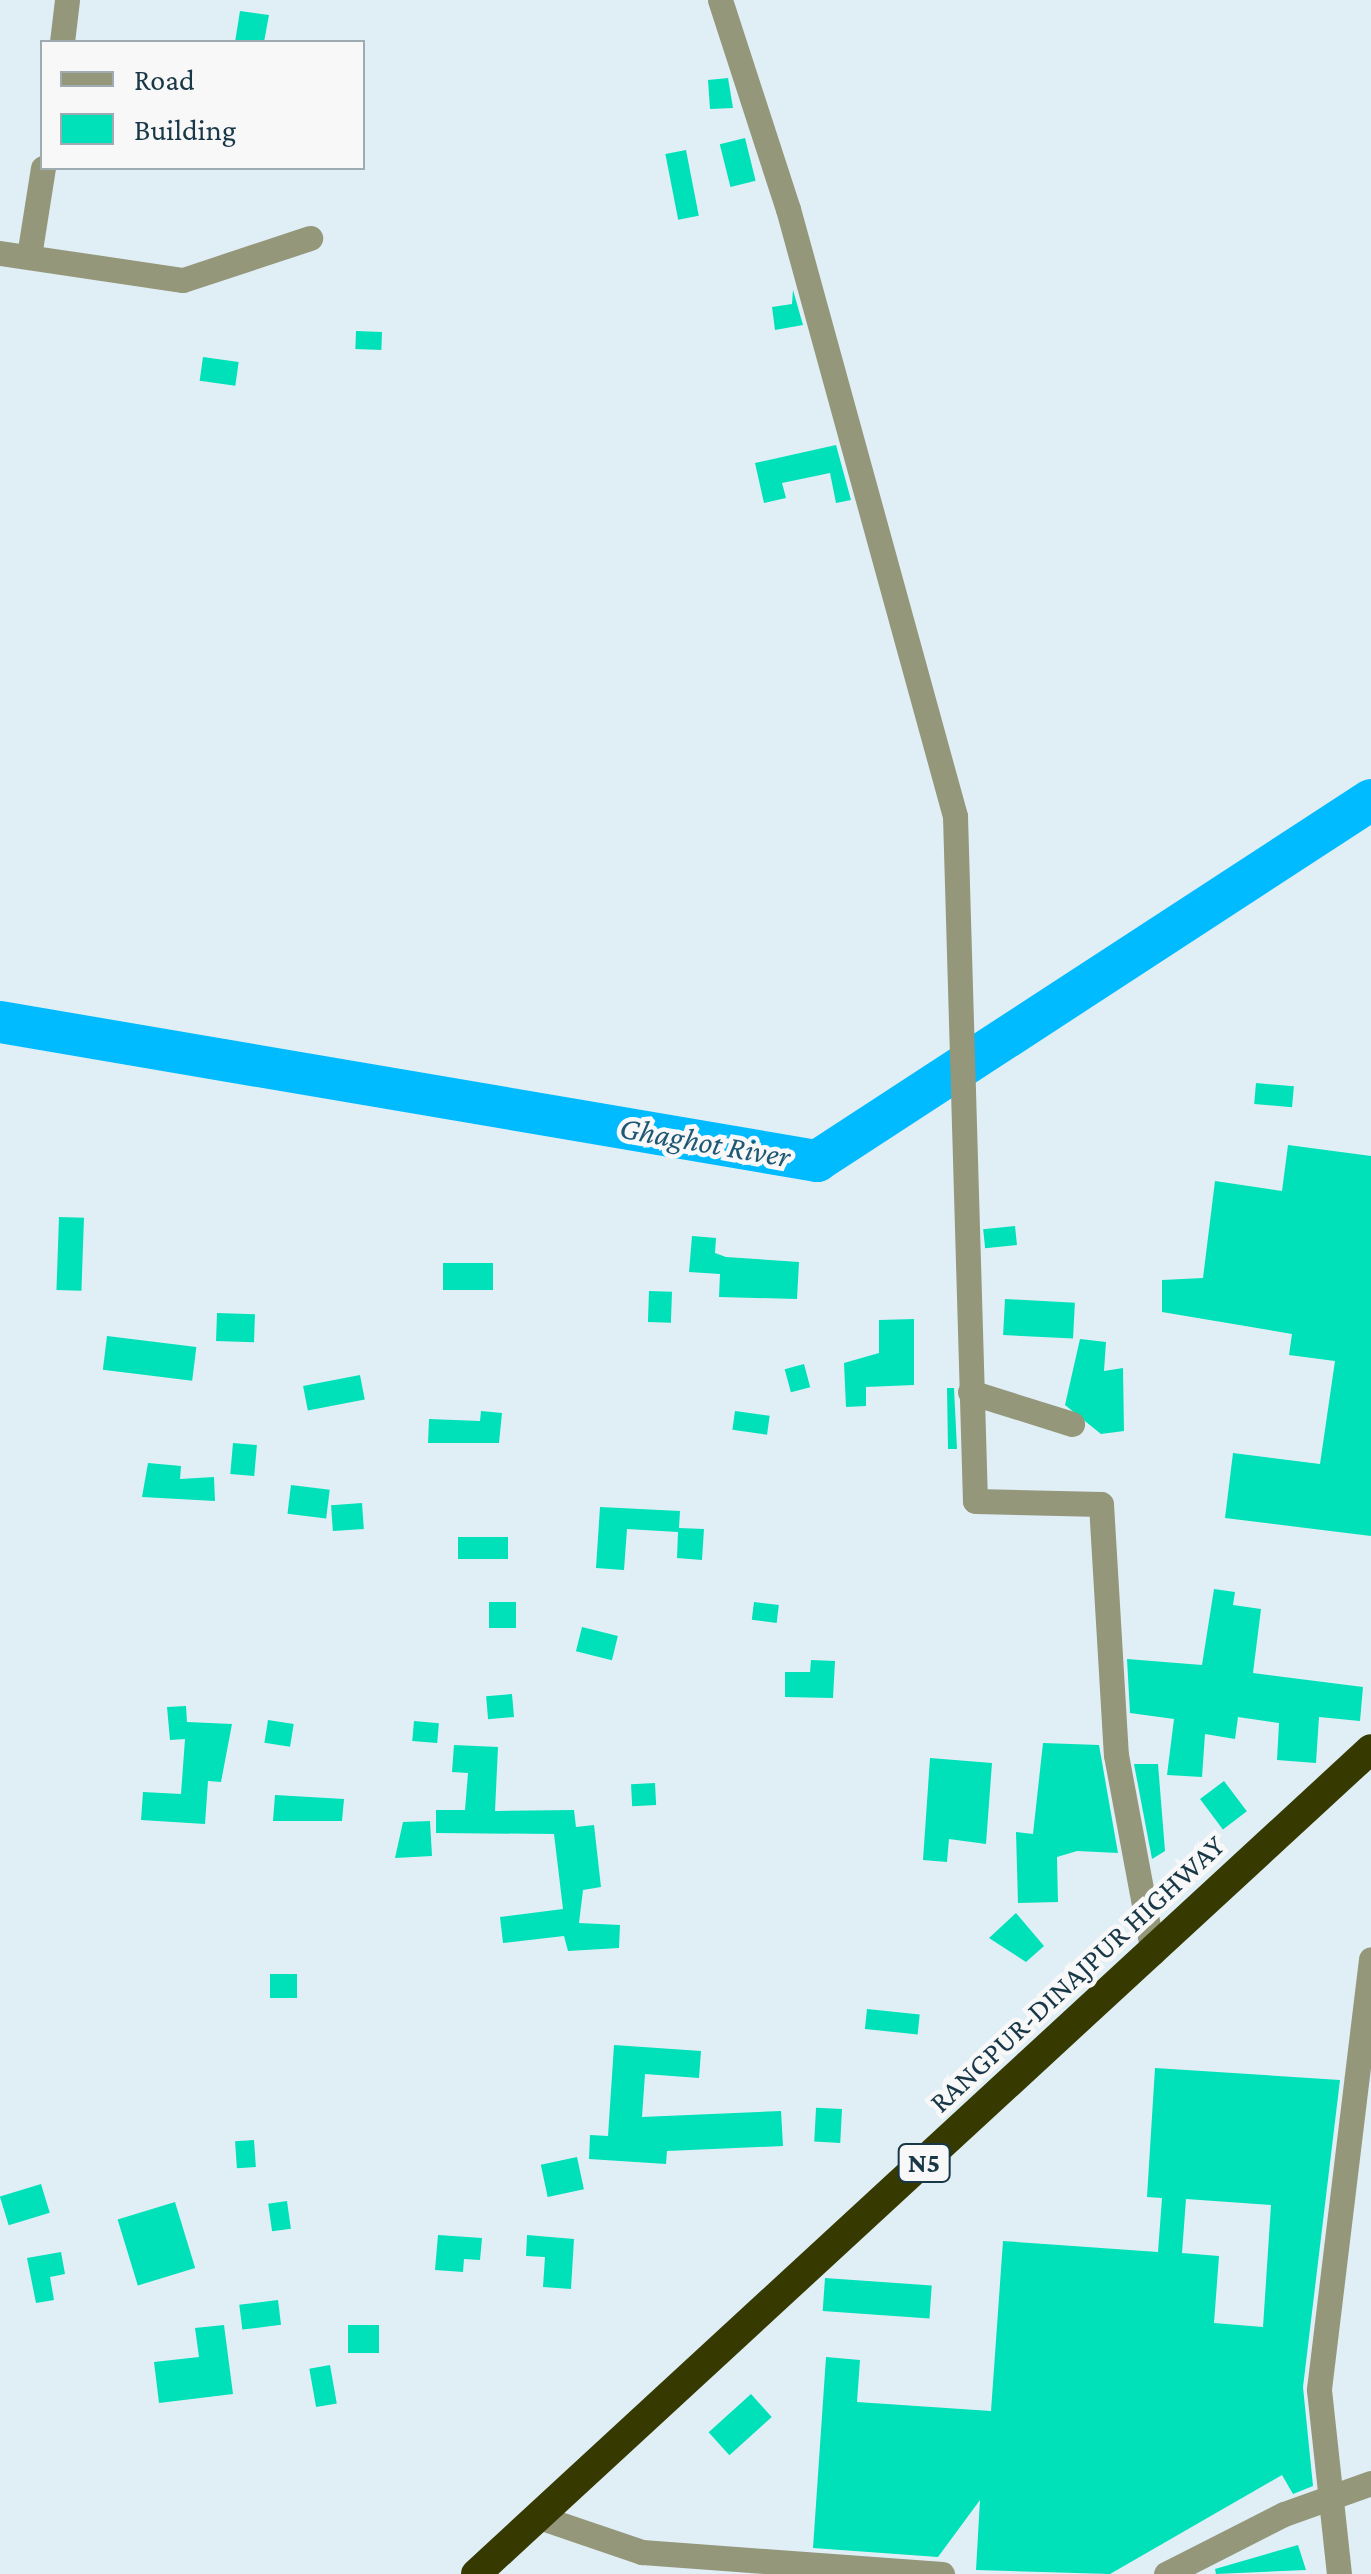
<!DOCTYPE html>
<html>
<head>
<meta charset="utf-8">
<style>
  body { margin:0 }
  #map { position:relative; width:1371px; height:2574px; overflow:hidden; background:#e0eef6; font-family:"Crimson Pro",serif }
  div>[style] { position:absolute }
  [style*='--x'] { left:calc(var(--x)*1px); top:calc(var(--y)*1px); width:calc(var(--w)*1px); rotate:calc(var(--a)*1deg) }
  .river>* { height:42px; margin:-21px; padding:0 21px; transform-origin:21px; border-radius:21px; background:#0bf }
  .building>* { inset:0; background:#00e1b9; transform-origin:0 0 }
  .minor>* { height:25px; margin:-12.5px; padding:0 12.5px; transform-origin:12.5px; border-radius:12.5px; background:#94977a }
  .highway>* { height:30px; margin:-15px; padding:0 15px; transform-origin:15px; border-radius:15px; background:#363a01 }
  span { translate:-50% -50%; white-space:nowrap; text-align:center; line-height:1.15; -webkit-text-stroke:9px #f8f8f8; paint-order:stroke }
  .shield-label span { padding:2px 8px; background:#f8f8f8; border:2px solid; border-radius:8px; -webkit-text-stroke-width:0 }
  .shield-label { font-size:28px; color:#183747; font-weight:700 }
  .street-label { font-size:30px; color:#183747 }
  .water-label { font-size:32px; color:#1f5874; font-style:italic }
  .legend { position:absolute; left:40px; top:40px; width:325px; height:130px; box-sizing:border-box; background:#f8f8f8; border:2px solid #9eabb1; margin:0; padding:12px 18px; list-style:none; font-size:30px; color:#183747 }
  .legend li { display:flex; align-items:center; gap:20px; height:50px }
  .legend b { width:50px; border:2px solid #9eabb1 }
</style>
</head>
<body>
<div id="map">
  <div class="river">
    <i style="--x:0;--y:1022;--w:829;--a:9.66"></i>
    <i style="--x:817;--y:1161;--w:661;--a:-33.09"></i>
  </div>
  <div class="building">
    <i style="clip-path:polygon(240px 11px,269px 15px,264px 42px,235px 42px)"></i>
    <i style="clip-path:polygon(728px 78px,733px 108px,710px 109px,708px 80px)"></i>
    <i style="left:745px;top:138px;width:44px;height:26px;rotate:76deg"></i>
    <i style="left:686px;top:150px;width:67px;height:21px;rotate:79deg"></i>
    <i style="clip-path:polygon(793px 290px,803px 325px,775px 330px,772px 307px,792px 304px)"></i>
    <i style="left:356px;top:331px;width:26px;height:18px;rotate:2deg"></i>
    <i style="left:203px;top:357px;width:36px;height:24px;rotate:8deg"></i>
    <i style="clip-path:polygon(836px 445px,851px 500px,836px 503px,830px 473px,782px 483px,786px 498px,764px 503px,755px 463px)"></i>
    <i style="left:1256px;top:1083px;width:38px;height:21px;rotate:5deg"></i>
    <i style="clip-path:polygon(1288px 1145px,1371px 1156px,1371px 1536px,1225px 1518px,1233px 1453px,1320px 1464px,1335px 1361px,1289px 1355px,1292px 1334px,1162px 1312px,1162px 1280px,1203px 1278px,1215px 1181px,1282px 1191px)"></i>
    <i style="left:59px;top:1217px;width:25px;height:73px;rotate:2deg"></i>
    <i style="left:1015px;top:1226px;width:19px;height:32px;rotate:84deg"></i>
    <i style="clip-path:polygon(692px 1236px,716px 1238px,715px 1253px,726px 1257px,799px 1262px,797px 1299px,719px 1297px,720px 1274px,689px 1272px)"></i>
    <i style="left:443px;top:1263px;width:50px;height:27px"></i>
    <i style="left:649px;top:1291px;width:23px;height:31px;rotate:2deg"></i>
    <i style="left:1005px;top:1299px;width:70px;height:36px;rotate:3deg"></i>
    <i style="left:217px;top:1313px;width:38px;height:28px;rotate:2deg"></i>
    <i style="clip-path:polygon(914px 1319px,914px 1385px,866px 1387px,866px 1406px,846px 1407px,844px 1363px,879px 1353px,879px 1320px)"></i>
    <i style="left:107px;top:1336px;width:90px;height:34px;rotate:7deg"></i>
    <i style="clip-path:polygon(1080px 1339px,1106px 1342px,1104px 1371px,1123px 1368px,1124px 1431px,1101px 1434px,1065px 1405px)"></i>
    <i style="left:804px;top:1364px;width:24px;height:20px;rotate:75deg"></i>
    <i style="left:360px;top:1375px;width:25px;height:58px;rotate:79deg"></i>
    <i style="clip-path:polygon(947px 1388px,954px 1388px,957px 1449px,948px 1449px)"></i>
    <i style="clip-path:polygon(481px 1411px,502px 1413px,499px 1443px,428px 1443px,429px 1419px,480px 1421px)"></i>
    <i style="left:735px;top:1411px;width:35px;height:19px;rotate:8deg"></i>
    <i style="left:233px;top:1443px;width:24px;height:31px;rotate:5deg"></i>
    <i style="clip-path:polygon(148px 1463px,181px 1466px,180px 1479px,214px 1477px,215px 1501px,142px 1497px)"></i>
    <i style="left:291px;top:1485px;width:39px;height:29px;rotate:7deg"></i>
    <i style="left:362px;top:1503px;width:26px;height:31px;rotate:86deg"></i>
    <i style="clip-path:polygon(600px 1507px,680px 1511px,679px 1528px,704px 1529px,702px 1560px,677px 1558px,678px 1532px,627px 1529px,624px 1570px,596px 1568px)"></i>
    <i style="left:508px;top:1537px;width:22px;height:50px;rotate:90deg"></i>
    <i style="clip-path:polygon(1214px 1589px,1235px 1592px,1233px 1605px,1261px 1609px,1253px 1673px,1363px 1687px,1360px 1721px,1319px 1717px,1316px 1763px,1277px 1760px,1279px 1723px,1238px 1717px,1235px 1739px,1205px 1734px,1202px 1777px,1167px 1775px,1174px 1719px,1130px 1713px,1127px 1659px,1202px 1665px)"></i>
    <i style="left:489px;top:1602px;width:27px;height:26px"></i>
    <i style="left:754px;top:1602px;width:25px;height:18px;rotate:7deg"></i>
    <i style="left:582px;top:1627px;width:37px;height:25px;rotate:14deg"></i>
    <i style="clip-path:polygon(811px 1660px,835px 1661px,833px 1698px,785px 1697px,785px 1672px,810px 1672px)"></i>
    <i style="left:512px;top:1694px;width:23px;height:26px;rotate:85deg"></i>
    <i style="clip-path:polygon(186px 1706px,187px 1722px,232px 1724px,221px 1782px,208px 1781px,205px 1824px,141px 1820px,143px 1792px,181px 1794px,185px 1739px,170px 1740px,167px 1707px)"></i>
    <i style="left:268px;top:1720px;width:26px;height:23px;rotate:9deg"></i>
    <i style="left:414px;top:1721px;width:25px;height:20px;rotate:5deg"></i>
    <i style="clip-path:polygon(1043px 1743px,1099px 1745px,1122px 1876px,1118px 1853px,1077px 1851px,1057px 1857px,1058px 1902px,1018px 1903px,1016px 1832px,1033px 1834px)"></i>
    <i style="clip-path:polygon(454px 1745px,498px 1747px,495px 1811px,574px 1810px,576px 1827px,594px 1825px,601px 1887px,583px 1890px,579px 1923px,620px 1925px,619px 1948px,568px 1951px,564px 1936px,503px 1943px,500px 1917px,563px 1909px,554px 1834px,436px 1833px,436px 1810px,465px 1810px,468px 1773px,452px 1772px)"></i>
    <i style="clip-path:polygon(930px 1758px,992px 1763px,986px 1844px,949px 1839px,947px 1862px,923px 1860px)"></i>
    <i style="clip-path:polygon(1134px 1764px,1158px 1764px,1165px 1851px,1152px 1859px)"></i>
    <i style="left:1224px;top:1781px;width:38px;height:30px;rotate:53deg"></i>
    <i style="left:655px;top:1783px;width:22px;height:24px;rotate:87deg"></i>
    <i style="clip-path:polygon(275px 1795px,344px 1799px,342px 1821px,273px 1821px)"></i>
    <i style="clip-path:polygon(430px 1821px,432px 1856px,395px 1858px,403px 1822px)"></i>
    <i style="clip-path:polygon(1016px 1913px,1044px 1946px,1026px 1962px,989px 1938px)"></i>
    <i style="left:270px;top:1974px;width:27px;height:24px"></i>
    <i style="left:867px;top:2009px;width:53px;height:20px;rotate:6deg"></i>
    <i style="clip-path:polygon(614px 2045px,701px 2051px,699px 2078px,645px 2074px,642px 2117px,781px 2111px,783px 2146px,667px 2151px,666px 2164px,589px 2159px,590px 2135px,608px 2136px)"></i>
    <i style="clip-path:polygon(evenodd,1155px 2068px,1340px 2080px,1303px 2387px,1313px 2486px,1293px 2494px,1282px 2475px,1110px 2574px,976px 2570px,980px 2500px,938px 2557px,813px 2548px,826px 2357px,860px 2360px,857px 2402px,991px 2411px,1003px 2241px,1158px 2252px,1162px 2198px,1147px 2197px,1155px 2068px,1186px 2199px,1271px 2205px,1263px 2327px,1214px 2323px,1219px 2256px,1182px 2253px,1186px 2199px)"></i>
    <i style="left:842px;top:2109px;width:34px;height:26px;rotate:93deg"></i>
    <i style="left:254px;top:2140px;width:27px;height:19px;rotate:86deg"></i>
    <i style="left:577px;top:2157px;width:33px;height:37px;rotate:78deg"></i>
    <i style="left:41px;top:2184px;width:30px;height:43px;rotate:73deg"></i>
    <i style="left:287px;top:2201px;width:28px;height:19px;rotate:82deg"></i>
    <i style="left:175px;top:2202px;width:69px;height:60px;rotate:73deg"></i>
    <i style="clip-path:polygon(438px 2235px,482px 2238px,480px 2260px,464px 2259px,463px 2272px,435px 2270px)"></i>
    <i style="clip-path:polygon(527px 2235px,574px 2239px,571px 2289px,543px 2287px,545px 2257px,526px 2256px)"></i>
    <i style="clip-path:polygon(61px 2252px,65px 2274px,50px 2277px,54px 2300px,36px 2303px,27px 2258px)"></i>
    <i style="left:825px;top:2278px;width:107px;height:33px;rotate:4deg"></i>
    <i style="left:278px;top:2300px;width:25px;height:39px;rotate:83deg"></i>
    <i style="clip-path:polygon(224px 2325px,233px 2394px,159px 2403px,154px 2362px,199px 2357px,195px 2328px)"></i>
    <i style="left:348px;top:2325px;width:31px;height:28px"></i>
    <i style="left:330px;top:2365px;width:39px;height:21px;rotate:80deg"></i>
    <i style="left:751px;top:2394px;width:31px;height:57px;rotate:48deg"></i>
    <i style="clip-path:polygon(1298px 2545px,1306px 2570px,1216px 2574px,1215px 2569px)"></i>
  </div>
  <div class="minor">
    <i style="--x:720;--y:0;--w:220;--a:72"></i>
    <i style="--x:788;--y:209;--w:630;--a:74.62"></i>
    <i style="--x:955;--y:816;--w:685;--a:88.33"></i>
    <i style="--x:975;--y:1501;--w:126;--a:1.4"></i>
    <i style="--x:1101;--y:1504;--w:251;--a:86.6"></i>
    <i style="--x:1116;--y:1755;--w:201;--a:79.4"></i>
    <i style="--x:62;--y:42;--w:42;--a:-83.2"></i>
    <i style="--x:0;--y:253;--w:185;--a:8.4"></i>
    <i style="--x:183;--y:280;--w:134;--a:-18.3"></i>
    <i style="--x:29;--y:256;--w:89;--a:-81"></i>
    <i style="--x:970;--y:1392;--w:107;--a:17.4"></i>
    <i style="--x:539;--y:2517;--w:109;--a:18.8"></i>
    <i style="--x:642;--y:2552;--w:301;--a:4.2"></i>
    <i style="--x:1166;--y:2574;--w:132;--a:-27"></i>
    <i style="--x:1284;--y:2514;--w:92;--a:-19.6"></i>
    <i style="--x:1339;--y:2574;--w:186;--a:-96.2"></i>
    <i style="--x:1319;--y:2389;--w:433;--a:-83.1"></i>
  </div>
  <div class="highway">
    <i style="--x:476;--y:2574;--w:1217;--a:-42.67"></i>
  </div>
  <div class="shield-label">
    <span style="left:924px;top:2163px">N5</span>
  </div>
  <div class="street-label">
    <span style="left:1077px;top:1974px;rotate:-43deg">RANGPUR-DINAJPUR HIGHWAY</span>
  </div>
  <div class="water-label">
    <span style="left:705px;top:1142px;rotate:10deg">Ghaghot River</span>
  </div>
  <ul class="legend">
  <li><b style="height:12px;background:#94977a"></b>Road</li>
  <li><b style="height:28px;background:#00e1b9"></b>Building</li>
  </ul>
</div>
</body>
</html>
